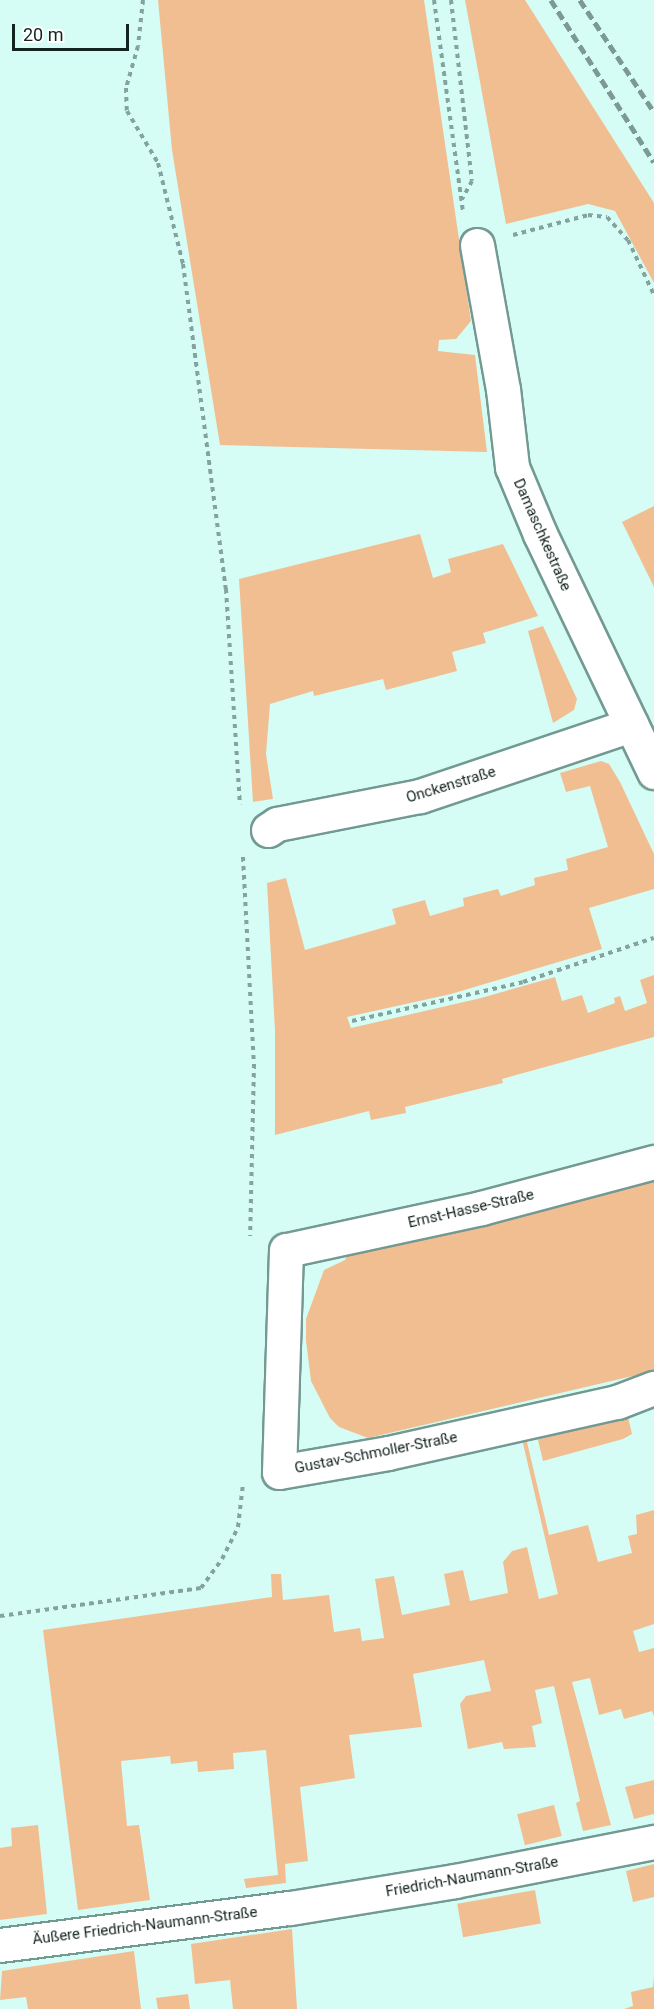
<!DOCTYPE html>
<html>
<head>
<meta charset="utf-8">
<style>
  body { margin:0 }
  #map { position:relative; width:654px; height:2009px; overflow:hidden; background:#d5fdf6; font-family:Roboto,sans-serif }
  div>[style] { position:absolute }
  [style*='--x'] { left:calc(var(--x)*1px); top:calc(var(--y)*1px); width:calc(var(--w)*1px); rotate:calc(var(--a)*1deg) }
  .green>* { inset:0; background:#f1be92; transform-origin:0 0 }
  .path>* { height:4px; margin-top:-2px; transform-origin:0; background:repeating-linear-gradient(90deg,#85a39e 0 4.5px,transparent 0 9px) }
  .roads { filter:drop-shadow(2px 0 #739993) drop-shadow(-2px 0 #739993) drop-shadow(0 2px #739993) drop-shadow(0 -2px #739993) }
  .street>* { height:33px; margin:-16.5px; padding:0 16.5px; transform-origin:16.5px; border-radius:16.5px; background:#fff }
  .rail>* { height:4.5px; margin-top:-2.25px; transform-origin:0; background:repeating-linear-gradient(90deg,#7c9994 0 9px,transparent 0 13.5px) }
  span { translate:-50% -50%; white-space:nowrap; text-align:center; line-height:1.15; -webkit-text-stroke:4.5px #fff; paint-order:stroke }
  .street-label { font-size:15px; color:#142421 }
  .scale { position:absolute; left:12px; top:24px; width:117px; height:27px; box-sizing:border-box; border:3px solid #142421; border-top:0; padding-left:8px; font-size:18px; line-height:21px; white-space:nowrap; color:#142421; -webkit-text-stroke:4px #fff; paint-order:stroke }
</style>
</head>
<body>
<div id="map">
  <div class="green">
    <i style="clip-path:polygon(158px 0,424px 0,471px 321px,456px 339px,439px 340px,438px 351px,475px 355px,487px 452px,220px 445px,172px 150px)"></i>
    <i style="clip-path:polygon(465px 0,525px 0,654px 203px,654px 283px,615px 211px,588px 204px,506px 224px)"></i>
    <i style="clip-path:polygon(654px 506px,654px 587px,622px 522px)"></i>
    <i style="clip-path:polygon(420px 534px,433px 578px,451px 572px,448px 559px,503px 544px,538px 616px,483px 633px,486px 643px,452px 652px,457px 671px,386px 690px,383px 679px,314px 696px,313px 691px,270px 704px,266px 754px,273px 799px,253px 802px,239px 579px)"></i>
    <i style="clip-path:polygon(543px 626px,577px 699px,574px 710px,553px 723px,528px 631px)"></i>
    <i style="clip-path:polygon(601px 761px,609px 764px,620px 782px,654px 854px,654px 889px,589px 908px,602px 949px,451px 994px,347px 1017px,351px 1028px,481px 998px,555px 977px,562px 1001px,582px 995px,588px 1013px,615px 1003px,614px 998px,620px 996px,625px 1011px,647px 1003px,640px 980px,654px 975px,654px 1037px,502px 1079px,503px 1083px,405px 1107px,406px 1113px,371px 1120px,369px 1111px,275px 1135px,275px 1031px,267px 883px,286px 878px,305px 950px,396px 924px,392px 909px,425px 900px,430px 916px,464px 906px,463px 898px,498px 889px,501px 896px,535px 885px,534px 878px,568px 870px,566px 859px,608px 847px,590px 786px,566px 792px,560px 773px)"></i>
    <i style="clip-path:polygon(654px 1176px,654px 1371px,368px 1438px,339px 1427px,330px 1418px,311px 1381px,306px 1341px,306px 1319px,324px 1270px,345px 1260px,349px 1252px)"></i>
    <i style="clip-path:polygon(627px 1413px,632px 1434px,623px 1439px,543px 1461px,537px 1436px)"></i>
    <i style="clip-path:polygon(526px 1438px,549px 1535px,588px 1525px,598px 1562px,632px 1553px,628px 1536px,637px 1534px,636px 1515px,654px 1510px,654px 1624px,633px 1631px,639px 1652px,654px 1648px,654px 1716px,652px 1711px,624px 1719px,621px 1709px,599px 1715px,590px 1678px,572px 1682px,611px 1825px,583px 1831px,576px 1803px,580px 1801px,554px 1686px,535px 1690px,542px 1723px,532px 1726px,536px 1747px,504px 1749px,502px 1742px,468px 1749px,460px 1704px,466px 1696px,491px 1691px,484px 1660px,413px 1674px,422px 1727px,349px 1735px,355px 1778px,300px 1787px,308px 1861px,285px 1864px,286px 1883px,246px 1888px,244px 1879px,278px 1875px,266px 1750px,233px 1753px,234px 1769px,198px 1772px,197px 1761px,171px 1764px,170px 1756px,121px 1761px,127px 1826px,139px 1825px,150px 1900px,78px 1910px,43px 1630px,272px 1597px,271px 1574px,281px 1574px,283px 1600px,329px 1595px,334px 1632px,360px 1628px,362px 1641px,384px 1638px,375px 1579px,394px 1576px,402px 1615px,450px 1605px,444px 1574px,463px 1570px,470px 1601px,508px 1593px,503px 1562px,512px 1551px,527px 1547px,539px 1599px,558px 1594px,522px 1439px)"></i>
    <i style="clip-path:polygon(654px 1780px,654px 1814px,634px 1819px,625px 1787px)"></i>
    <i style="left:554px;top:1805px;width:32px;height:38px;rotate:76deg"></i>
    <i style="clip-path:polygon(38px 1825px,47px 1914px,0 1920px,0 1848px,12px 1846px,11px 1828px)"></i>
    <i style="clip-path:polygon(654px 1864px,654px 1897px,633px 1902px,626px 1871px)"></i>
    <i style="left:535px;top:1890px;width:34px;height:79px;rotate:80deg"></i>
    <i style="clip-path:polygon(292px 1929px,297px 2009px,233px 2009px,230px 1980px,195px 1984px,191px 1944px)"></i>
    <i style="clip-path:polygon(134px 1951px,141px 2009px,28px 2009px,26px 1997px,0 2000px,2px 1971px)"></i>
    <i style="clip-path:polygon(654px 1976px,654px 2009px,624px 2009px,633px 2006px,631px 1992px,653px 1987px)"></i>
    <i style="clip-path:polygon(188px 1994px,190px 2009px,158px 2009px,156px 1998px)"></i>
  </div>
  <div class="path">
    <i style="--x:143;--y:0;--w:46;--a:96.2"></i>
    <i style="--x:138;--y:46;--w:44;--a:105.9"></i>
    <i style="--x:126;--y:88;--w:23;--a:88"></i>
    <i style="--x:127;--y:111;--w:61;--a:59.2"></i>
    <i style="--x:158;--y:163;--w:104;--a:76.1"></i>
    <i style="--x:183;--y:264;--w:328;--a:82.5"></i>
    <i style="--x:226;--y:589;--w:216;--a:86.3"></i>
    <i style="--x:434;--y:0;--w:215;--a:82.2"></i>
    <i style="--x:451;--y:0;--w:182;--a:83.4"></i>
    <i style="--x:472;--y:181;--w:21;--a:119"></i>
    <i style="--x:513;--y:235;--w:78;--a:-14.9"></i>
    <i style="--x:588;--y:215;--w:19;--a:6"></i>
    <i style="--x:607;--y:217;--w:31;--a:48"></i>
    <i style="--x:628;--y:240;--w:61;--a:64.7"></i>
    <i style="--x:243;--y:857;--w:207;--a:87"></i>
    <i style="--x:254;--y:1064;--w:172;--a:91.3"></i>
    <i style="--x:352;--y:1021;--w:175;--a:-12.8"></i>
    <i style="--x:523;--y:982;--w:138;--a:-18.6"></i>
    <i style="--x:0;--y:1616;--w:203;--a:-7.9"></i>
    <i style="--x:201;--y:1588;--w:36;--a:-54"></i>
    <i style="--x:222;--y:1559;--w:36;--a:-63"></i>
    <i style="--x:238;--y:1527;--w:43;--a:-83.4"></i>
  </div>
  <div class="roads">
    <div class="street">
      <i style="--x:477;--y:245;--w:146;--a:79.8"></i>
      <i style="--x:503;--y:389;--w:79;--a:83.4"></i>
      <i style="--x:512;--y:467;--w:73;--a:67.3"></i>
      <i style="--x:540;--y:534;--w:264;--a:64.4"></i>
      <i style="--x:268;--y:830;--w:11;--a:-34"></i>
      <i style="--x:277;--y:824;--w:146;--a:-11.1"></i>
      <i style="--x:420;--y:796;--w:223;--a:-18.6"></i>
      <i style="--x:654;--y:1162;--w:179;--a:165.1"></i>
      <i style="--x:481;--y:1208;--w:199;--a:167.8"></i>
      <i style="--x:286;--y:1250;--w:222;--a:91.8"></i>
      <i style="--x:279;--y:1472;--w:111;--a:-9.9"></i>
      <i style="--x:388;--y:1453;--w:235;--a:-12.6"></i>
      <i style="--x:617;--y:1402;--w:40;--a:-21"></i>
      <i style="--x:0;--y:1945;--w:292;--a:-7.3"></i>
      <i style="--x:290;--y:1908;--w:167;--a:-9.3"></i>
      <i style="--x:455;--y:1881;--w:203;--a:-11.1"></i>
    </div>
  </div>
  <div class="rail">
    <i style="--x:551;--y:0;--w:192;--a:57.6"></i>
    <i style="--x:580;--y:0;--w:134;--a:56.5"></i>
  </div>
  <div class="street-label">
    <span style="left:542px;top:535px;rotate:66deg">Damaschkestraße</span>
    <span style="left:451px;top:785px;rotate:-17deg">Onckenstraße</span>
    <span style="left:471px;top:1209px;rotate:-13deg">Ernst-Hasse-Straße</span>
    <span style="left:376px;top:1453px;rotate:-11deg">Gustav-Schmoller-Straße</span>
    <span style="left:472px;top:1877px;rotate:-10deg">Friedrich-Naumann-Straße</span>
    <span style="left:145px;top:1926px;rotate:-7deg">Äußere Friedrich-Naumann-Straße</span>
  </div>
  <div class="scale">20 m</div>
</div>
</body>
</html>
